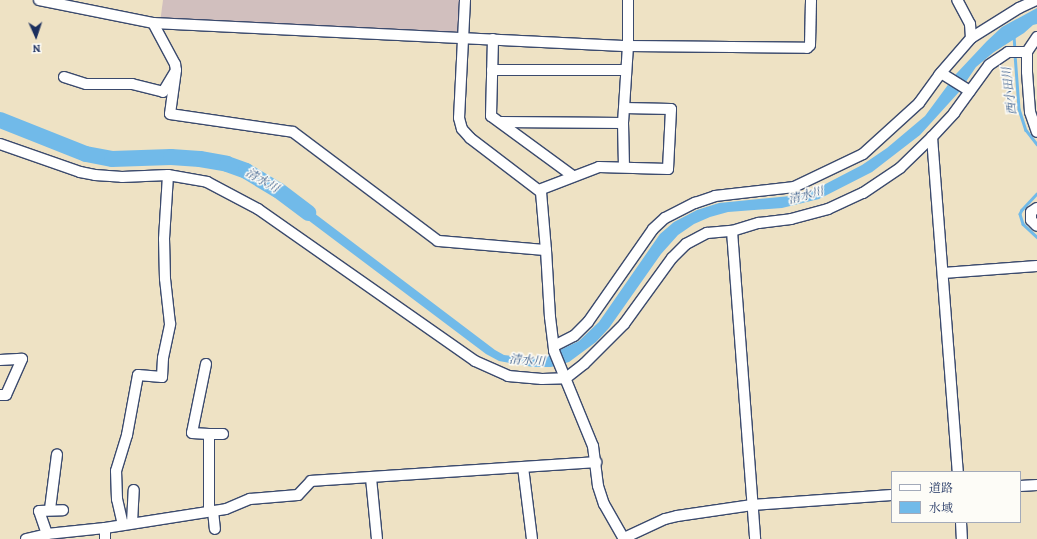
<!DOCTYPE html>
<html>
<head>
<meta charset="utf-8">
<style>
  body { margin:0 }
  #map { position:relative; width:1037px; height:539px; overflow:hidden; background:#eee2c4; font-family:Alegreya,"Noto Serif JP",serif }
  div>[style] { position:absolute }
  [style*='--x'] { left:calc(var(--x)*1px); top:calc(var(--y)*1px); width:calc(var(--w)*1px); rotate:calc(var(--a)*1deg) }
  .industrial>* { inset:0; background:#d1bfbe }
  .water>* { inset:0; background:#71bae9 }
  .stream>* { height:2.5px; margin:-1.25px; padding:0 1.25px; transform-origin:1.25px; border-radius:1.25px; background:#71bae9 }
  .river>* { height:16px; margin:-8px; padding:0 8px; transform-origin:8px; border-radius:8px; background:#71bae9 }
  .roads { filter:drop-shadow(1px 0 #3b4a6d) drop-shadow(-1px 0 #3b4a6d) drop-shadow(0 1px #3b4a6d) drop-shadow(0 -1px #3b4a6d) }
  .minor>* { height:10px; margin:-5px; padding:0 5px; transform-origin:5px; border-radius:5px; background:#fff }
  span { translate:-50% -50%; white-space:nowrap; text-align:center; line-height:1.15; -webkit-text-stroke:3px #fdfcf7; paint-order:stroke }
  .water-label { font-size:12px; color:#355988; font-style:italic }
  .legend { position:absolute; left:891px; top:471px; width:130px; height:52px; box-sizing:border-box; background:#fdfcf7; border:1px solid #a3aaba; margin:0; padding:5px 7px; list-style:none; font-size:12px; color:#1b2f5e }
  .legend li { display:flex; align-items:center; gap:8px; height:20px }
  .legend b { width:20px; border:1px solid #a3aaba }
  .north { position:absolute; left:16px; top:16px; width:40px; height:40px; -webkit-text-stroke:3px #fdfcf7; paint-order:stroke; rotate:177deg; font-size:11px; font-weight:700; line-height:16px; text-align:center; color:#1b2f5e }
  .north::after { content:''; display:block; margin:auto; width:14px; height:18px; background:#1b2f5e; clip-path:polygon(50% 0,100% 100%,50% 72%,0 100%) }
</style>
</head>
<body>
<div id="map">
  <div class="industrial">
    <i style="clip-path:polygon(163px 0,460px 0,460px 32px,160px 23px)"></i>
  </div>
  <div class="water">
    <i style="clip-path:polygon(1037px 8px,1037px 24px,1033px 25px,1024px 33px,994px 52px,976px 67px,959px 92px,920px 135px,872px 172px,819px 199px,782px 208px,728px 212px,710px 217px,694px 224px,678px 235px,661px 254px,609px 328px,596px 342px,569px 362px,551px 367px,533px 367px,499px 361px,486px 354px,296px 211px,291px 200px,292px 198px,318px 216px,495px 350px,504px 355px,525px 358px,547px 356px,579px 341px,599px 322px,660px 234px,674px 222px,697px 210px,719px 203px,790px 196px,812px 191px,862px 165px,887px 148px,925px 116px,956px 74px,987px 41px,1002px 27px)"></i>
  </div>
  <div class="stream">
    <i style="--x:1014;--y:36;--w:13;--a:86"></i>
    <i style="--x:1015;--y:54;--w:55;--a:85.8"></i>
    <i style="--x:1019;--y:109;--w:22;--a:72"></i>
    <i style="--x:1026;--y:130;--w:18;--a:52"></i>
    <i style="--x:1037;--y:194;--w:22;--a:133"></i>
    <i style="--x:1022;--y:210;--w:4;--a:117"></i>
    <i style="--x:1020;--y:214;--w:10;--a:73"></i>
    <i style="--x:1023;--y:224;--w:19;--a:43"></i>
  </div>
  <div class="river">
    <i style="--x:0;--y:120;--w:92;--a:21.6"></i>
    <i style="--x:86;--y:154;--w:26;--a:11"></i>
    <i style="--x:112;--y:159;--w:59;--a:-1.9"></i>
    <i style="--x:171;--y:157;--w:29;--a:4"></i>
    <i style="--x:200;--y:159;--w:27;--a:10"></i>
    <i style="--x:227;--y:164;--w:20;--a:20"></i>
    <i style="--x:246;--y:171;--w:37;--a:31"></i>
    <i style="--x:278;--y:190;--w:38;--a:37"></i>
  </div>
  <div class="roads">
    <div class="minor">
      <i style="--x:39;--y:0;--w:116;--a:11.4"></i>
      <i style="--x:153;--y:23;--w:476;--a:2.8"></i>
      <i style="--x:628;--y:46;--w:179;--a:0.6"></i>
      <i style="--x:807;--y:48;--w:4;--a:-45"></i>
      <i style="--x:810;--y:45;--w:45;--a:-88.7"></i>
      <i style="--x:465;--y:0;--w:118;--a:92.9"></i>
      <i style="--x:459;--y:118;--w:11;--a:75"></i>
      <i style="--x:462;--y:129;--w:12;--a:48"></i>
      <i style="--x:470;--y:138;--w:89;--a:37.3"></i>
      <i style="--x:541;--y:192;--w:58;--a:85.1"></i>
      <i style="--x:546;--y:250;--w:67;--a:86.6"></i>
      <i style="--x:550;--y:317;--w:34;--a:83"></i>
      <i style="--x:554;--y:351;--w:103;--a:67.7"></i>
      <i style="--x:593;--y:446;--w:40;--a:82.9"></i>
      <i style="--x:598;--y:486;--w:19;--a:72"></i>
      <i style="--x:604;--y:504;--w:40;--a:60.3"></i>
      <i style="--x:153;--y:23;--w:47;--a:61.8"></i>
      <i style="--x:175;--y:64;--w:6;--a:81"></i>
      <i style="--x:176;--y:70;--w:44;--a:97.8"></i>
      <i style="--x:170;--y:114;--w:124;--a:8.3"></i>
      <i style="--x:293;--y:132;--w:181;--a:36.9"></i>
      <i style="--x:438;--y:241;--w:108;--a:4.8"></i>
      <i style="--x:1037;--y:37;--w:18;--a:124"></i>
      <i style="--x:1027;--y:52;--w:20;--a:90"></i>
      <i style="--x:1027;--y:72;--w:40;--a:85.7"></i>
      <i style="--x:1030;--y:112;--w:21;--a:71"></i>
      <i style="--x:971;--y:38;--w:57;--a:-32"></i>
      <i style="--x:1019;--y:8;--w:19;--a:-25"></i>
      <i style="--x:493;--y:39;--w:77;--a:91.5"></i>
      <i style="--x:491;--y:116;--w:102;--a:36.2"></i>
      <i style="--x:492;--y:70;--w:134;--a:0"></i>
      <i style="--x:941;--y:73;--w:34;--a:32"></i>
      <i style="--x:64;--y:77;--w:23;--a:18"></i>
      <i style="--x:86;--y:84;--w:46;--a:0"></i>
      <i style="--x:132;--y:84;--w:32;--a:14"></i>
      <i style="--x:163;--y:92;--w:23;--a:-59"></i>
      <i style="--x:500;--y:122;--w:123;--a:0.5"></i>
      <i style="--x:932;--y:137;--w:336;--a:85.6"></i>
      <i style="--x:0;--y:144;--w:85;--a:19.3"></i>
      <i style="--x:80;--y:172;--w:15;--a:11"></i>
      <i style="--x:95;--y:175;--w:27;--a:4"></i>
      <i style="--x:122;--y:177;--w:46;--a:-2.5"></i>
      <i style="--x:168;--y:175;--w:40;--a:10"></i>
      <i style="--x:207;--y:182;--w:58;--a:27.9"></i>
      <i style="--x:258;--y:209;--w:265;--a:35"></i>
      <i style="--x:475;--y:361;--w:36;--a:24"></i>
      <i style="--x:508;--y:376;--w:34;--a:5"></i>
      <i style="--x:542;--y:379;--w:24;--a:-2"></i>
      <i style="--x:566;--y:378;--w:23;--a:-38"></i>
      <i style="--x:584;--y:364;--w:57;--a:-45"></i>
      <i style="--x:624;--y:324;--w:82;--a:-54"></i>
      <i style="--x:672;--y:258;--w:20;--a:-45"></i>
      <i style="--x:686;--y:244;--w:24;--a:-28"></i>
      <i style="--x:707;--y:233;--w:25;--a:-5"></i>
      <i style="--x:732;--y:231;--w:28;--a:-17"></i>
      <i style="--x:759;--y:223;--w:32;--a:-7"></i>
      <i style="--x:791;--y:219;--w:38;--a:-15"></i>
      <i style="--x:828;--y:209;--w:38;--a:-25"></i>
      <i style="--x:863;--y:193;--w:45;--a:-34"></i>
      <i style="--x:900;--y:168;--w:45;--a:-44.1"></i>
      <i style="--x:932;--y:137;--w:33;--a:-47"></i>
      <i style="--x:954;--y:113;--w:59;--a:-53.9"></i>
      <i style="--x:989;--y:65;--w:23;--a:-34"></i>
      <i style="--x:1008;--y:52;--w:19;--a:0"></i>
      <i style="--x:624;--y:167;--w:44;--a:-91.3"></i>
      <i style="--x:623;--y:123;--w:77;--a:-86.3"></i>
      <i style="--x:628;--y:46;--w:46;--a:-90"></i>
      <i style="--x:539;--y:190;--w:64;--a:-21"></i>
      <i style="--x:599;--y:167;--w:69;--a:1.7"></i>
      <i style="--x:668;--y:169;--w:60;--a:-87.1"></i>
      <i style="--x:671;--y:109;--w:47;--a:-178.8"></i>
      <i style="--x:1037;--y:208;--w:7;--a:146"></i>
      <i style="--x:1031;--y:212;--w:8;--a:90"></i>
      <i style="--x:1031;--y:220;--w:8;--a:45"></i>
      <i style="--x:732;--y:231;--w:309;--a:85.7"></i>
      <i style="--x:943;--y:273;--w:94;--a:-4.3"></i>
      <i style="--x:554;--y:346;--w:22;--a:-27"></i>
      <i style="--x:574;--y:336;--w:20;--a:-45"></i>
      <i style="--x:588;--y:322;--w:113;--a:-55"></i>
      <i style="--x:653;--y:229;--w:16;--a:-43"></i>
      <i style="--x:665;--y:218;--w:34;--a:-27"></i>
      <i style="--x:695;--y:203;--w:21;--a:-19"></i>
      <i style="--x:715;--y:196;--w:80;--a:-6.5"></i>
      <i style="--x:794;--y:187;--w:76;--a:-25.6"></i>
      <i style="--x:863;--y:154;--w:76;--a:-42.3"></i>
      <i style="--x:919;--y:103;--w:34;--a:-54"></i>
      <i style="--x:939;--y:75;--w:49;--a:-49.1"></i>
      <i style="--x:971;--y:38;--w:14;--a:-94"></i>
      <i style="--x:970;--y:24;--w:27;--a:-118"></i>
      <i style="--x:0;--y:360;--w:22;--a:-3"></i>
      <i style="--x:22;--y:359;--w:39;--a:114"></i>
      <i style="--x:6;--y:395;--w:6;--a:180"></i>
      <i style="--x:206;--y:364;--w:70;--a:101.5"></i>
      <i style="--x:192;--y:433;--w:17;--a:3"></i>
      <i style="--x:209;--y:434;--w:77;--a:90"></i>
      <i style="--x:209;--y:434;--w:14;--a:0"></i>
      <i style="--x:523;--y:467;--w:73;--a:82.9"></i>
      <i style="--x:371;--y:478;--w:61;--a:84.4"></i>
      <i style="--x:1020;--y:486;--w:17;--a:-3"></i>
      <i style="--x:50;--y:509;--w:55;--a:-82.7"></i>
      <i style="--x:213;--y:511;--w:18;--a:84"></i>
      <i style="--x:961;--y:522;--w:17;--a:87"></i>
      <i style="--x:132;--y:523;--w:33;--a:-87"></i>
      <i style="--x:123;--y:525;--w:27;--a:-103"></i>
      <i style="--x:117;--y:499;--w:28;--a:-92"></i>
      <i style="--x:116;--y:471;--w:38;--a:-73"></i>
      <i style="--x:127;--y:435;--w:61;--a:-79.6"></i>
      <i style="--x:138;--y:375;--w:24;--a:5"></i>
      <i style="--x:162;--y:377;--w:19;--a:-87"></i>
      <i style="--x:163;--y:358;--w:35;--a:-78"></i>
      <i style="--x:170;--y:324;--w:45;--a:-96.3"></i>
      <i style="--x:165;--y:279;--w:40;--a:-91.4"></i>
      <i style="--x:164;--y:239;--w:64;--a:-86.4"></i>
      <i style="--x:105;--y:528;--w:11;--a:90"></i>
      <i style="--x:47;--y:534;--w:24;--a:-109"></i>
      <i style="--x:39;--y:511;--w:24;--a:-2"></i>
      <i style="--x:624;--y:538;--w:45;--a:-24.9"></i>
      <i style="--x:665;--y:519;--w:12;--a:-14"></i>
      <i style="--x:677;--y:516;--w:76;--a:-8.3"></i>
      <i style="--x:752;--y:505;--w:140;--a:-4.1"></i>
      <i style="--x:26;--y:539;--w:22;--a:-13"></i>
      <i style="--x:47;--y:534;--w:58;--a:-5.9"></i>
      <i style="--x:105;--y:528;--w:122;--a:-8.9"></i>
      <i style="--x:226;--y:509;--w:26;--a:-23"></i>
      <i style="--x:250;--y:499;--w:48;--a:-4.8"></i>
      <i style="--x:298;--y:495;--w:19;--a:-47"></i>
      <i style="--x:311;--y:481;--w:286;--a:-3.8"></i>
    </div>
  </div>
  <div class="water-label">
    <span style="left:1010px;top:91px;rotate:-97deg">西小田川</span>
    <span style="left:262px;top:181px;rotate:30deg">清水川</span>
    <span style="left:806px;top:196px;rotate:-15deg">清水川</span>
    <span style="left:527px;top:361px;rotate:4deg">清水川</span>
  </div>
  <ul class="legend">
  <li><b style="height:5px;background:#fff"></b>道路</li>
  <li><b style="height:11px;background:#71bae9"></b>水域</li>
  </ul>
  <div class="north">N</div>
</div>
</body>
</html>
